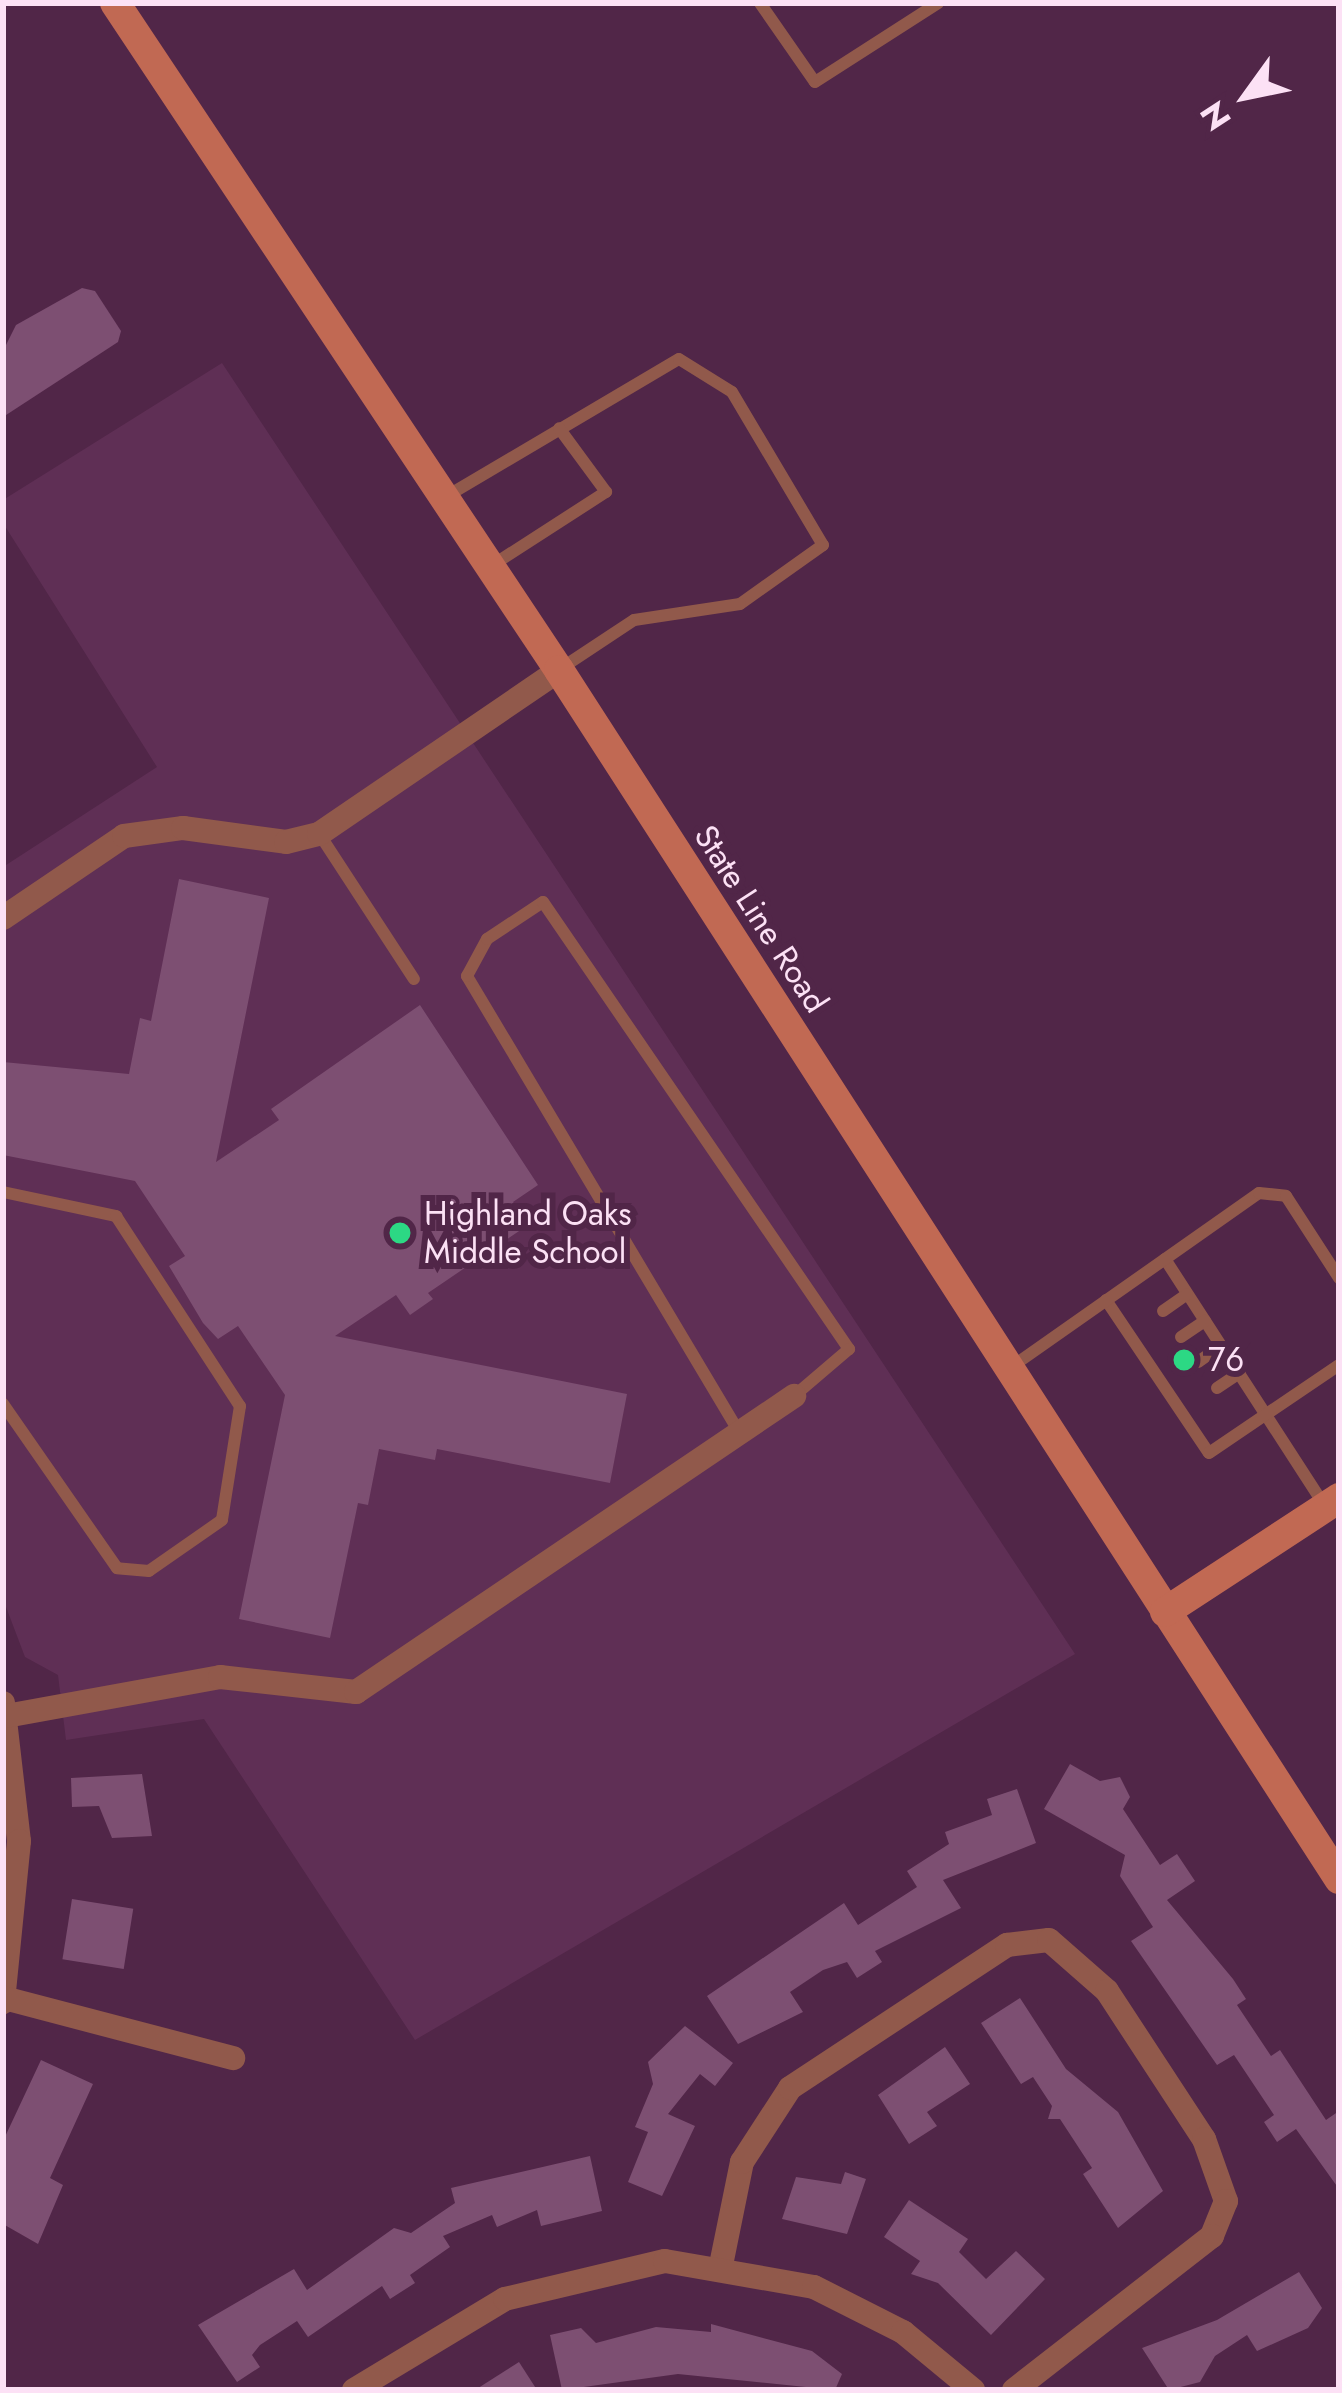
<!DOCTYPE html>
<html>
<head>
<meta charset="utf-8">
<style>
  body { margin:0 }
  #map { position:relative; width:1342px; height:2393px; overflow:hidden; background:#512648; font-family:Jost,sans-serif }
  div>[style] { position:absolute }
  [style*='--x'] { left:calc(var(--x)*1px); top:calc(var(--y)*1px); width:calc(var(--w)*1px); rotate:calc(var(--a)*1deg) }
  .built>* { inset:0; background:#5f2f55 }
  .building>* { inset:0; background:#7d4f72; transform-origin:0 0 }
  .lane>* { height:12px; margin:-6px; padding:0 6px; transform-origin:6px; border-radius:6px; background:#91594b }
  .street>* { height:24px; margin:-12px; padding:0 12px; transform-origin:12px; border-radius:12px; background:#91594b }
  .secondary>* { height:30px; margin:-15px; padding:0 15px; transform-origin:15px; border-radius:15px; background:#c16953 }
  .dots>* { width:33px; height:33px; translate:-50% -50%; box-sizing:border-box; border:6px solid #512648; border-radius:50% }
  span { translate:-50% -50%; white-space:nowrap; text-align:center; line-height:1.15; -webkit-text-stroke:12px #512648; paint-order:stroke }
  .street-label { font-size:33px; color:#fce1f5 }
  .poi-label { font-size:33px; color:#fce1f5 }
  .left { translate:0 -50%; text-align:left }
  .frame { position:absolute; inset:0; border:6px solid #fce1f5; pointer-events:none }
  .north { position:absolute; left:1186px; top:36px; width:120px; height:120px; -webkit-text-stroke:9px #512648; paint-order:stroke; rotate:237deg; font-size:33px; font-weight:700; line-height:48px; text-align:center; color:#fce1f5 }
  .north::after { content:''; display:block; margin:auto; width:42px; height:54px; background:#fce1f5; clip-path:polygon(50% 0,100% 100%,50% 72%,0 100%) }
</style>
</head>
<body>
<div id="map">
  <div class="built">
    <i style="clip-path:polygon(222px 363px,1075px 1654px,415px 2040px,204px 1719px,66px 1740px,58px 1675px,25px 1657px,3px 1599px,3px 867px,157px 767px,3px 523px,3px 500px)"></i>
  </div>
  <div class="building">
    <i style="clip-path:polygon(82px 288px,95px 291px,121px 331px,118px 342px,3px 417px,3px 351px,16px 325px)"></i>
    <i style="clip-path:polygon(179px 879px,269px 898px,216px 1162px,279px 1120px,271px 1109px,420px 1005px,538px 1185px,513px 1202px,528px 1225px,428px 1293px,433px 1299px,410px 1315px,396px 1295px,335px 1336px,627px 1394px,610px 1483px,437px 1449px,435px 1460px,379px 1449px,368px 1505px,358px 1503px,330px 1638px,239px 1619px,285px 1395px,238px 1326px,218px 1339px,203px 1323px,169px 1266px,185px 1256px,135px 1181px,3px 1155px,3px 1062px,129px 1074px,140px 1018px,151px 1021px)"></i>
    <i style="clip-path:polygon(1070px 1764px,1100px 1781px,1120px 1777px,1130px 1797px,1123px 1809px,1160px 1865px,1177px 1854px,1195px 1881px,1167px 1900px,1233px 1979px,1246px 1999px,1237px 2005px,1271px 2056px,1280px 2050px,1326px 2120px,1339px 2111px,1339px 2189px,1296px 2129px,1277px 2142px,1264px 2122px,1274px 2115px,1234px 2055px,1217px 2065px,1131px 1941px,1153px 1927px,1120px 1876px,1125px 1855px,1044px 1809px)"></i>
    <i style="clip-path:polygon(142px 1774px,152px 1836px,112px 1838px,99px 1806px,72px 1807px,71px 1778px)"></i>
    <i style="clip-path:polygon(1017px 1789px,1036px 1843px,943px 1880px,961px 1908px,875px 1951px,882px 1962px,857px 1978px,847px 1962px,823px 1970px,790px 1992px,803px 2012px,738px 2044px,707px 1996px,844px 1903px,858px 1925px,917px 1887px,907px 1871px,949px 1844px,945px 1832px,992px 1815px,987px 1799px)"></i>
    <i style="left:72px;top:1899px;width:62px;height:61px;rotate:9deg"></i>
    <i style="clip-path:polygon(1020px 1998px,1066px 2069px,1118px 2112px,1163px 2191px,1118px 2228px,1083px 2174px,1092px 2168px,1060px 2119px,1048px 2119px,1052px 2106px,1033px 2077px,1021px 2084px,981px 2023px)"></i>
    <i style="clip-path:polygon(685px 2026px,733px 2063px,715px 2086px,700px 2074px,668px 2114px,695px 2126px,662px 2196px,628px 2182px,648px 2132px,635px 2127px,653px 2084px,648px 2062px)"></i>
    <i style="clip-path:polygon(945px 2047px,970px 2084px,927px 2112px,937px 2126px,909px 2144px,878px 2095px)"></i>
    <i style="clip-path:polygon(41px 2060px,93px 2084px,50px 2178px,63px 2185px,38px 2244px,3px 2224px,3px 2141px)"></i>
    <i style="clip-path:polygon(590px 2156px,602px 2211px,541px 2226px,537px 2210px,497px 2227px,492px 2215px,443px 2236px,450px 2247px,410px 2275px,415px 2283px,390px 2299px,382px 2286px,308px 2337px,297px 2321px,260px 2345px,252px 2355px,260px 2367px,237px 2382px,198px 2325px,294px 2269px,307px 2290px,394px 2228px,411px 2233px,455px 2203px,451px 2188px)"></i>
    <i style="clip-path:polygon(845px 2172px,866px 2179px,847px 2234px,782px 2219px,796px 2177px,841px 2184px)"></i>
    <i style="clip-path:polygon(909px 2200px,968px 2239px,959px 2252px,986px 2279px,1016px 2251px,1045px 2279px,991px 2335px,938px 2283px,911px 2274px,920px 2261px,884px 2237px)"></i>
    <i style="clip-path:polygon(1299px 2272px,1322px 2308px,1308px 2328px,1257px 2351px,1247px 2335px,1215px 2356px,1200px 2382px,1169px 2390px,1142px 2348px,1217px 2320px)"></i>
    <i style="clip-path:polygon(711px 2324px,812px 2351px,842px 2374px,835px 2390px,678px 2374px,562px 2390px,550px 2335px,581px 2328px,596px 2343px,656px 2327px,711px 2332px)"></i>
    <i style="clip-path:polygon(519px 2362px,537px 2390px,475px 2390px)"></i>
  </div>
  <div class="lane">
    <i style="--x:760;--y:3;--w:96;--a:55.2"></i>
    <i style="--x:815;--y:82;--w:146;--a:-32.7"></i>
    <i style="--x:447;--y:496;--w:269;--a:-30.6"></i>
    <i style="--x:679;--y:359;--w:62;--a:31.9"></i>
    <i style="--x:732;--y:392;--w:178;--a:59.3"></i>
    <i style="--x:823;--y:545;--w:102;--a:144.6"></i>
    <i style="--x:740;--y:604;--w:107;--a:171.4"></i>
    <i style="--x:634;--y:620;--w:89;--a:146.5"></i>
    <i style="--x:491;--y:566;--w:137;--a:-32.8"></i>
    <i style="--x:606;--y:492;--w:79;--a:-126.3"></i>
    <i style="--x:320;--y:835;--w:172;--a:56.9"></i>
    <i style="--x:3;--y:1192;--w:116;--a:12"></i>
    <i style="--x:116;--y:1216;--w:227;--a:56.9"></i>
    <i style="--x:240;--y:1406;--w:115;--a:99"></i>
    <i style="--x:222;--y:1520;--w:89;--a:145.1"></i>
    <i style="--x:149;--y:1571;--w:32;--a:-175"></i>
    <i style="--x:117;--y:1568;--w:200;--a:-124.8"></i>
    <i style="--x:1165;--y:1259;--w:293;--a:57.1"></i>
    <i style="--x:1106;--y:1300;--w:184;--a:56.1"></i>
    <i style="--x:1209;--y:1453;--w:157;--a:-34.1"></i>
    <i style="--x:1163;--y:1311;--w:29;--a:-35"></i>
    <i style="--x:1181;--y:1337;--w:29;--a:-34"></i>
    <i style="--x:1198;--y:1362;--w:28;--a:-35"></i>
    <i style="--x:1010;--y:1368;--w:304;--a:-35.1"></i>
    <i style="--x:1259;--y:1193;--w:27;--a:6"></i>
    <i style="--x:1286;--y:1196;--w:98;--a:57.1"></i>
    <i style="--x:1217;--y:1388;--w:27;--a:-34"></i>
    <i style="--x:739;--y:1432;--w:531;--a:-120.82"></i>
    <i style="--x:467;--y:976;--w:42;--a:-61.6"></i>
    <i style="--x:487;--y:939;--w:67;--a:-33.5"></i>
    <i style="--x:543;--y:902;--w:542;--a:55.61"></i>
    <i style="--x:849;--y:1349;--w:72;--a:139.5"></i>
  </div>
  <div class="street">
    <i style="--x:3;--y:918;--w:146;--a:-34.1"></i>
    <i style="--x:124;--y:836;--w:60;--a:-7.7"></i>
    <i style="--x:183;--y:828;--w:104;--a:7.7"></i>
    <i style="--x:286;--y:842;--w:34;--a:-14"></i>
    <i style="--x:319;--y:834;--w:291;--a:-34.3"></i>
    <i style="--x:3;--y:1703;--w:139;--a:83.4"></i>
    <i style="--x:19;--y:1841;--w:162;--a:95.7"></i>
    <i style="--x:6;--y:1716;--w:218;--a:-10.3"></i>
    <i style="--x:220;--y:1677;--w:137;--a:6.3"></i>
    <i style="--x:356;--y:1692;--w:529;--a:-34.05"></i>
    <i style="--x:4;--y:1998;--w:237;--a:14.7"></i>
    <i style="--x:721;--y:2265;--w:105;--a:-78.5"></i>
    <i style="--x:742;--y:2162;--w:88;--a:-57"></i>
    <i style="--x:790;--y:2088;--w:260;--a:-33.4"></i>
    <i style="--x:1007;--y:1945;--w:42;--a:-6.8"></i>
    <i style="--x:1049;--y:1940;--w:77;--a:41.3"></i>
    <i style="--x:1107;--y:1991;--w:177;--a:56.8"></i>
    <i style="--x:1204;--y:2139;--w:66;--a:70.5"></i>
    <i style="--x:1226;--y:2201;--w:38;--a:112"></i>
    <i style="--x:1212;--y:2236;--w:251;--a:142.1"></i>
    <i style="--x:354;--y:2390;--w:176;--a:-31.1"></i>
    <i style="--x:505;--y:2299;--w:164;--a:-13.4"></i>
    <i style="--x:665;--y:2261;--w:151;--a:9.9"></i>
    <i style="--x:814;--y:2287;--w:100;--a:26.8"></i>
    <i style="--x:903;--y:2332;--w:91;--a:39.6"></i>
  </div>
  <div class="secondary">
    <i style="--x:115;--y:3;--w:801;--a:56.35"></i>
    <i style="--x:559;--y:670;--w:1439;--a:57.17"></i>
    <i style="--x:1165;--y:1612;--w:208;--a:-33.2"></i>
  </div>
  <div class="dots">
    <i style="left:400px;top:1233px;background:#2cd884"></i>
    <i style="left:1184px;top:1360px;background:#2cd884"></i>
  </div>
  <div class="street-label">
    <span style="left:761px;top:919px;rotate:57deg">State Line Road</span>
  </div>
  <div class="poi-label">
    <span class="left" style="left:424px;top:1233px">Highland Oaks<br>Middle School</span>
    <span class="left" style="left:1208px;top:1360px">76</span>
  </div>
  <div class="frame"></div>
  <div class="north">N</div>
</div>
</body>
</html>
